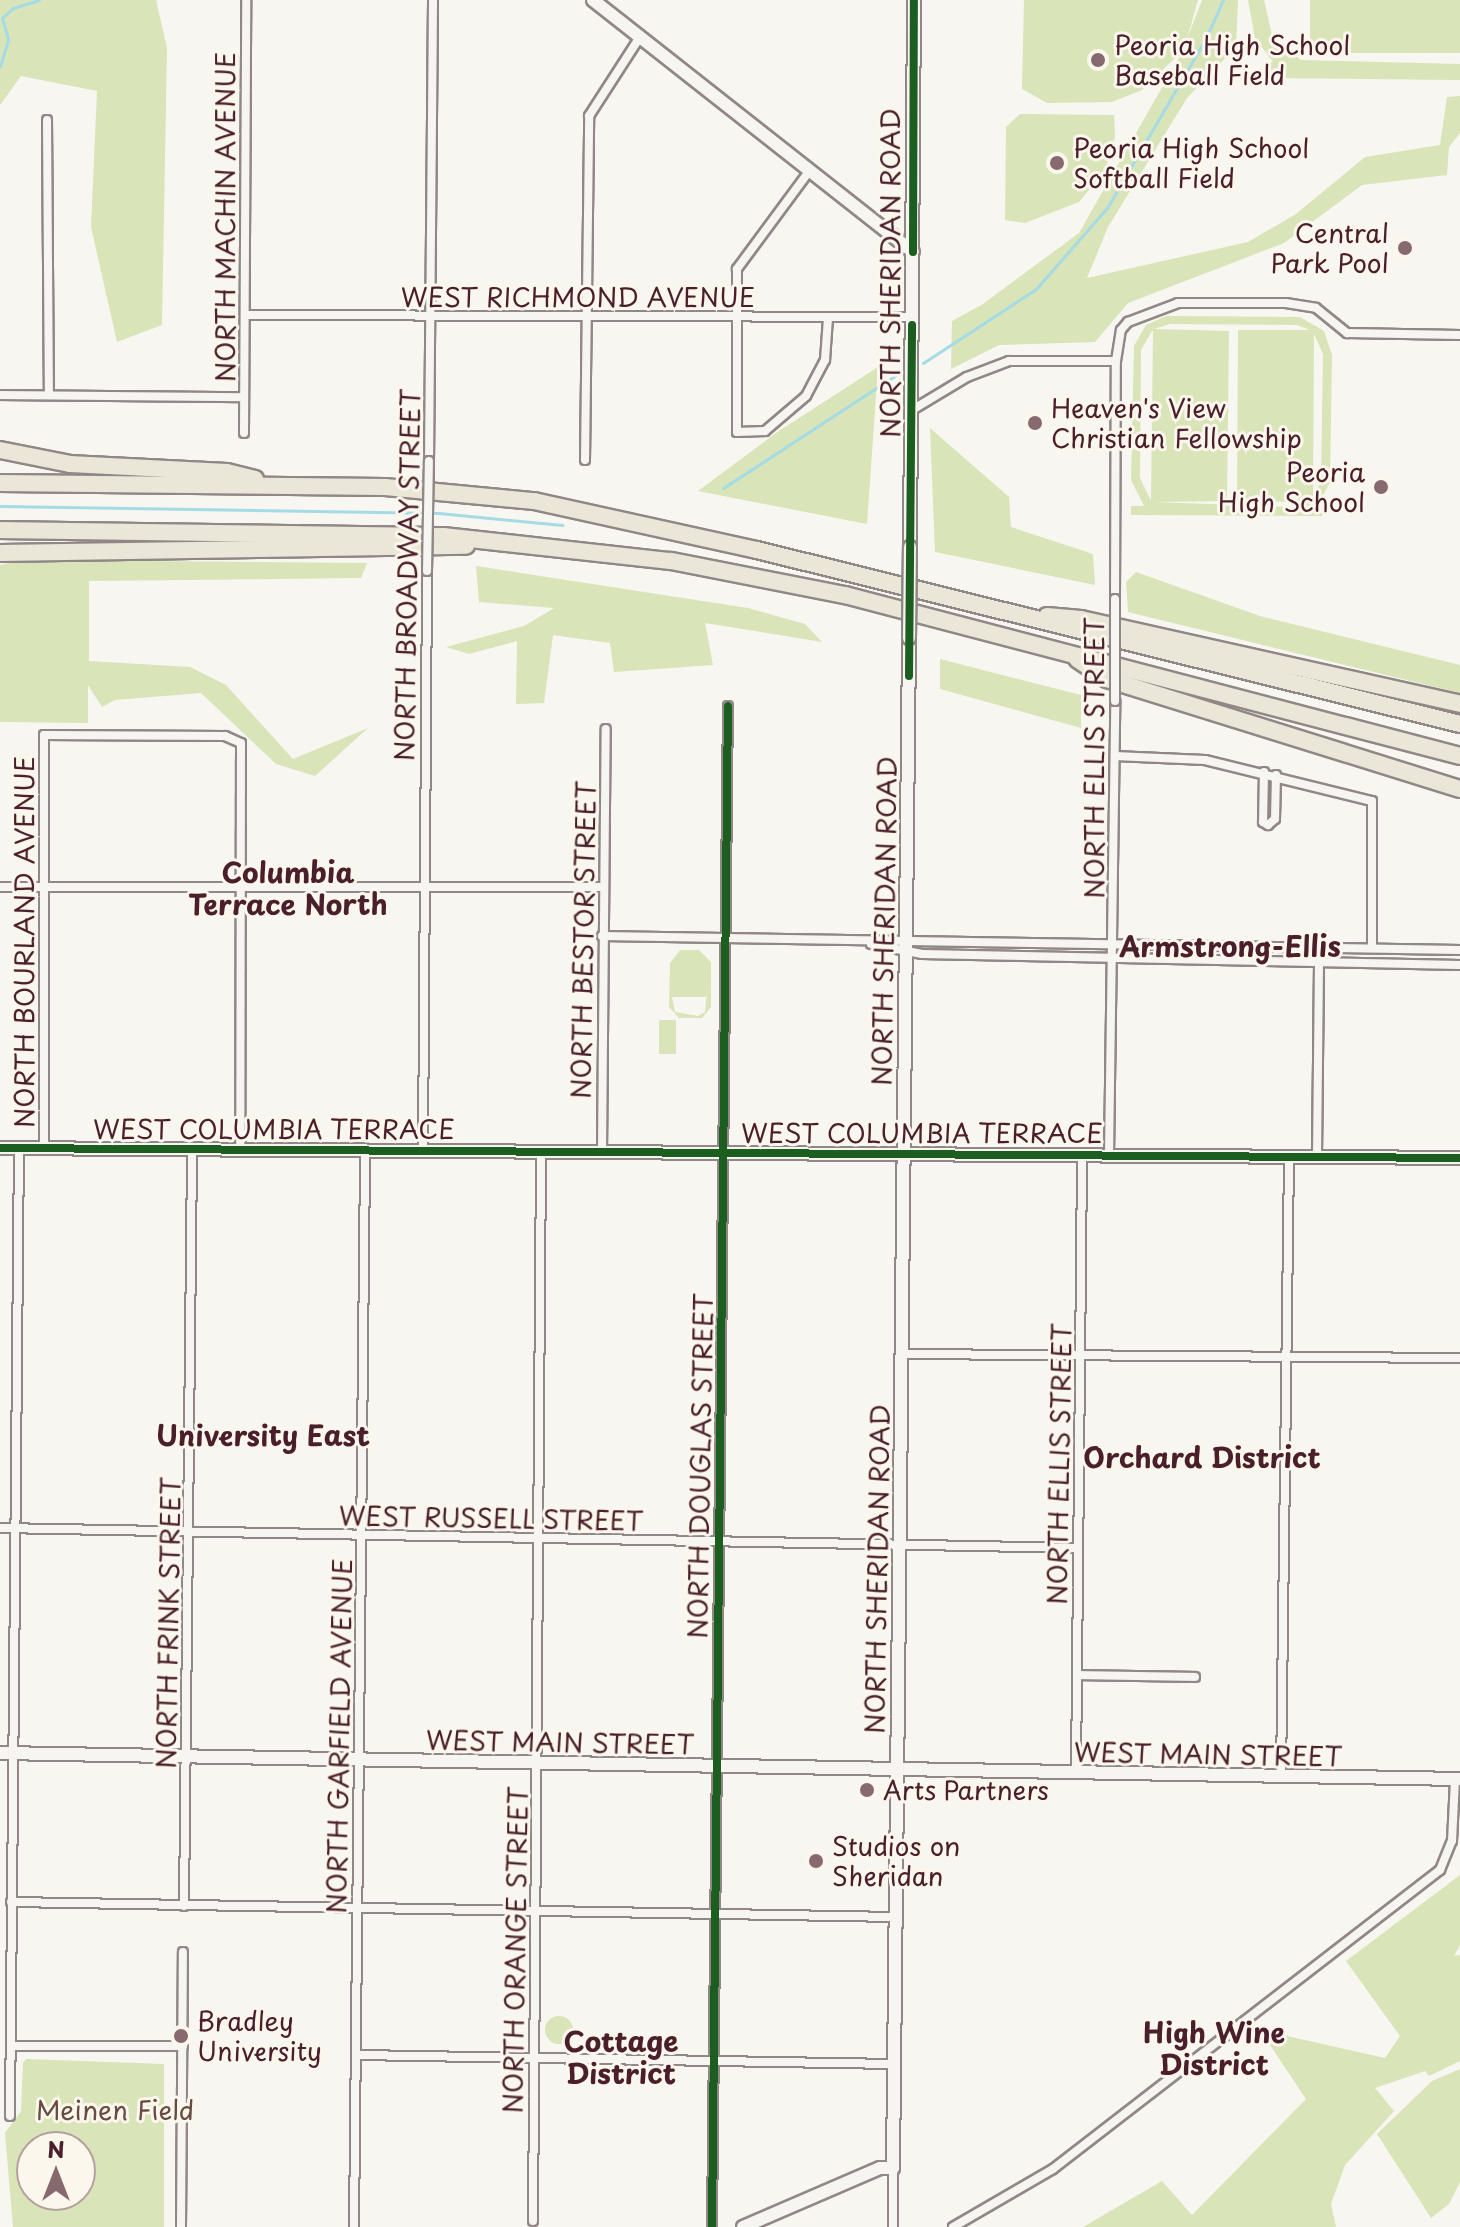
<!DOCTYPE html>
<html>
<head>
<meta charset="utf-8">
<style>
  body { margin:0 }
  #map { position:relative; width:1460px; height:2227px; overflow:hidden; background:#f8f6f0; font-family:"Playpen Sans",sans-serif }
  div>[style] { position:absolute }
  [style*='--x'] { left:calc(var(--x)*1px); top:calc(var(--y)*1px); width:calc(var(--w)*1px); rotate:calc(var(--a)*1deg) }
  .green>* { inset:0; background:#d9e4b8; transform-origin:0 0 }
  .round { border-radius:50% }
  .stream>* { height:3px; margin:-1.5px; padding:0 1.5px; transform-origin:1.5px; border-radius:1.5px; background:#a5dbe5 }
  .roads { filter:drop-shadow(2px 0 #918787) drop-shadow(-2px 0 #918787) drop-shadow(0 2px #918787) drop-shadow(0 -2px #918787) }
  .street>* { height:8px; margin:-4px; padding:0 4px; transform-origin:4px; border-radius:4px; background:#f6f5f1 }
  .secondary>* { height:12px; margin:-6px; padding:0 6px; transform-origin:6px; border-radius:6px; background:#f6f5f1 }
  .highway>* { height:16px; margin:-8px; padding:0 8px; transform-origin:8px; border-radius:8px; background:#eae6d8 }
  .bridges { filter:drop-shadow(2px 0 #918787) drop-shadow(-2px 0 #918787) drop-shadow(0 2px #918787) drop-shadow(0 -2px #918787) }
  .street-bridge>* { height:8px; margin:-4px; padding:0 4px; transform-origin:4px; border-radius:4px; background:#f6f5f1 }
  .secondary-bridge>* { height:12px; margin:-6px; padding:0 6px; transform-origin:6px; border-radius:6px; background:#f6f5f1 }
  .cycleway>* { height:8px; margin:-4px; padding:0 4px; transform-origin:4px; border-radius:4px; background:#1b5e20 }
  .dots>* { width:22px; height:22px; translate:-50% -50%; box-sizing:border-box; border:4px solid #fbf7ec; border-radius:50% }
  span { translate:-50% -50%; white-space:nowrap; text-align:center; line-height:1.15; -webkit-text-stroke:6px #fbf7ec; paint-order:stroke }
  .poi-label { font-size:26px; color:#4a1f2b }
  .left { translate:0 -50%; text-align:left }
  .right { translate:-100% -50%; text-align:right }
  .street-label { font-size:26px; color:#4a1f2b }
  .park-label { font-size:26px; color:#684c43 }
  .neighbourhood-label { font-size:28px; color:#4a1f2b; font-weight:700 }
  .north { position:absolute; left:16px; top:2131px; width:80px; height:80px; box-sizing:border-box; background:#fbf7ec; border:2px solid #b4a19f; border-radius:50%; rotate:0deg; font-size:22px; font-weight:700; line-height:32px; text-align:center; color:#4a1f2b }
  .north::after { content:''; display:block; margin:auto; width:28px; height:36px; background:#876a70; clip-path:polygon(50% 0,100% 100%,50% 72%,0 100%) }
</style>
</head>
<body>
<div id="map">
  <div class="green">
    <i style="clip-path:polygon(0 0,156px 0,167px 48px,162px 325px,117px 342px,91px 227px,97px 91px,21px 76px,0 105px)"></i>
    <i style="clip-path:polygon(1024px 0,1198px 0,1187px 39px,1202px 0,1238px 0,1236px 47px,1187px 98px,1108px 227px,1087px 278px,1248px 242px,1296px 214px,1365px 157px,1440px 145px,1447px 97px,1460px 96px,1460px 133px,1449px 147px,1447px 175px,1362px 185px,1284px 243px,1128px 303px,1095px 342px,999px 345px,951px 369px,952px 321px,983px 304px,1079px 233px,1184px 49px,1142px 90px,1112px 102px,1047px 103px,1022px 89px)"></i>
    <i style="clip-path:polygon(1248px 0,1264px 0,1273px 39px,1301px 60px,1460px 64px,1460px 80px,1266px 78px,1266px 63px,1273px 62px,1255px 38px)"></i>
    <i style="left:1310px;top:0;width:150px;height:53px"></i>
    <i style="clip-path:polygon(1020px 114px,1114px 115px,1115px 137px,1105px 170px,1079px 202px,1025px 223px,1005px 220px,1006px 127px)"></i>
    <i style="clip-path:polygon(evenodd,1166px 316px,1300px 317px,1324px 331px,1332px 355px,1330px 482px,1317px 507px,1325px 508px,1322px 516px,1131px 515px,1131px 506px,1144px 506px,1131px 480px,1134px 346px,1146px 325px,1166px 316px,1170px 324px,1297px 325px,1310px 330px,1238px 330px,1237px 501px,1309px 502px,1292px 507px,1153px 502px,1227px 501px,1229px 331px,1154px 329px,1170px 324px,1166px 316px,1152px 331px,1153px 331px,1151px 501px,1140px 478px,1141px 350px,1152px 331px,1166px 316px,1314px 334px,1323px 354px,1321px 481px,1313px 499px,1314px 334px)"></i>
    <i style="clip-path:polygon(878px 367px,867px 524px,698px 491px,776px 433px)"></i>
    <i style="clip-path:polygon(930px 428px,1009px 497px,1011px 527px,1093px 554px,1095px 585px,935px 552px)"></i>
    <i style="clip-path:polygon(24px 560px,367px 563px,361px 578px,89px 581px,89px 661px,190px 667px,226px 685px,293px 759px,368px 728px,315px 776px,276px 764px,201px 693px,115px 700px,102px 707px,88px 685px,88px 723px,0 722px,0 565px)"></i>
    <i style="clip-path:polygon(476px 566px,748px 608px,805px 624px,822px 642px,705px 623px,713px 665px,614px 672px,610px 643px,553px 635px,544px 703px,516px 704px,517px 641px,469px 654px,446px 647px,524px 626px,554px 608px,479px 602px)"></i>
    <i style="clip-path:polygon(1136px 572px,1260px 616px,1460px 665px,1460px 693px,1128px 612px,1126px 582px)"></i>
    <i style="clip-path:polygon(940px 659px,1081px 695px,1081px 728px,940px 689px)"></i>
    <i style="clip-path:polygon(evenodd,680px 950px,699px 950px,711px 962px,711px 1007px,702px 1018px,679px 1018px,669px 1007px,670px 963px,680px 950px,708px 980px,705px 1012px,698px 1016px,675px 1012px,672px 997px,706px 997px,708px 980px)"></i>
    <i style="left:659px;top:1020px;width:17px;height:34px"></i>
    <i style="clip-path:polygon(1460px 1875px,1460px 1945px,1454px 1956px,1460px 1955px,1460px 2061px,1429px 2076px,1425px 2071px,1375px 2088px,1394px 2111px,1345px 2165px,1331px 2204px,1336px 2227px,1083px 2227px,1162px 2181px,1192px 2215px,1306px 2099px,1260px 2030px,1385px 2058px,1400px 2036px,1346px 1961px)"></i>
    <i class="round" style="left:545px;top:2016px;width:28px;height:28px"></i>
    <i style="clip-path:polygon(evenodd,27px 2059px,164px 2064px,164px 2227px,13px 2227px,5px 2133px,21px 2111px,23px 2062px,27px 2059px,80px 2147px,80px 2195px,32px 2195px,32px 2147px,80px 2147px)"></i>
    <i style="clip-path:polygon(1460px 2069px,1460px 2182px,1449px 2204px,1431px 2218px,1377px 2134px,1432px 2081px)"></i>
  </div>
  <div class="stream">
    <i style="--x:0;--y:66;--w:28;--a:-73"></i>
    <i style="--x:8;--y:39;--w:22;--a:-106"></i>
    <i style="--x:2;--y:18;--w:15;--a:-42"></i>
    <i style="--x:13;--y:8;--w:27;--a:-17"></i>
    <i style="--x:923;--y:363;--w:135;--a:-33.2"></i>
    <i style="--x:1036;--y:289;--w:108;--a:-48.8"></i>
    <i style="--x:1107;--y:208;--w:197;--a:-59.8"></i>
    <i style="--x:1206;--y:38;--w:42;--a:-65.9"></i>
    <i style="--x:723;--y:488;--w:209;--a:-33.1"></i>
    <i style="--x:0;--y:506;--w:439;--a:0.9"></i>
    <i style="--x:439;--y:513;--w:124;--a:5.6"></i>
  </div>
  <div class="roads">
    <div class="street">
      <i style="--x:47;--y:120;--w:275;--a:89.6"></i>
      <i style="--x:810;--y:170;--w:123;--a:126.4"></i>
      <i style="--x:737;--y:269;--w:163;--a:90"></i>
      <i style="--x:737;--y:432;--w:28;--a:-2"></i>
      <i style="--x:765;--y:431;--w:54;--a:-40.5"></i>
      <i style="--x:806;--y:396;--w:41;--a:-62.2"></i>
      <i style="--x:825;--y:360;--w:42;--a:-85.9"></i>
      <i style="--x:245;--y:315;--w:666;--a:0.17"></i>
      <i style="--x:0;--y:395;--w:244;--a:0.5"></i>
      <i style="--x:912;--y:410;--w:64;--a:-31"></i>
      <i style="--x:967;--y:377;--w:45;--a:-20.9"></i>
      <i style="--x:1009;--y:361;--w:107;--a:0"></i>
      <i style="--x:244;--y:433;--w:433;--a:-89.7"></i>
      <i style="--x:585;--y:460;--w:344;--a:-89.3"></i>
      <i style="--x:589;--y:116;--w:94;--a:-57.2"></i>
      <i style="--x:429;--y:461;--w:461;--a:-89.5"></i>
      <i style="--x:1115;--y:599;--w:238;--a:-89.8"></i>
      <i style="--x:1116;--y:361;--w:31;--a:-81"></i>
      <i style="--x:1121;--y:330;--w:11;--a:-49"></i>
      <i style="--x:1128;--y:322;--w:53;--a:-20.8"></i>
      <i style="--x:1178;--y:303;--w:108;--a:0"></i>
      <i style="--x:1286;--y:303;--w:30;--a:9"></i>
      <i style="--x:1316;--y:308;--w:40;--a:39"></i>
      <i style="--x:1347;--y:333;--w:113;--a:1"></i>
      <i style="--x:1115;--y:756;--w:90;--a:2.5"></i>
      <i style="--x:1205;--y:760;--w:172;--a:13.8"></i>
      <i style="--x:1372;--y:801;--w:147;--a:90"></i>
      <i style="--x:1264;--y:772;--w:50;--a:91.1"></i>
      <i style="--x:1263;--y:822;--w:6;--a:31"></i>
      <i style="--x:1268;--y:825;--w:9;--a:-41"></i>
      <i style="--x:1275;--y:819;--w:44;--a:-88.7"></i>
      <i style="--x:0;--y:887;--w:603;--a:0"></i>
      <i style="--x:602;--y:936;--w:858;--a:0.93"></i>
      <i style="--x:871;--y:944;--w:52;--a:11.1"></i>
      <i style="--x:922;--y:954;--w:538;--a:1.17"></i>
      <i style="--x:44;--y:1148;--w:413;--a:-90"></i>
      <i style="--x:44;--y:735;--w:181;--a:0.3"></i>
      <i style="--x:225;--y:736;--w:17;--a:24"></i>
      <i style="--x:241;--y:743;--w:406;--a:90.1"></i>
      <i style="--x:423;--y:1150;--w:579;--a:-89.6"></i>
      <i style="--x:602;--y:1151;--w:422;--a:-89.5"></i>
      <i style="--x:1109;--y:1155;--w:454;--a:-89.2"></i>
      <i style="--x:1317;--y:1156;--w:199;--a:-89.4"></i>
      <i style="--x:901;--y:1354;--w:559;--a:0.41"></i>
      <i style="--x:0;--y:1528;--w:1078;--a:1.06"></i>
      <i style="--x:1078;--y:1675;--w:117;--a:1"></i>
      <i style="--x:1076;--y:1774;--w:619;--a:-89.44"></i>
      <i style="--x:1281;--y:1777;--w:621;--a:-89.26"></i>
      <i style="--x:11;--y:1902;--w:882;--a:0.97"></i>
      <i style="--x:184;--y:1906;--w:757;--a:-89.39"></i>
      <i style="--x:11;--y:2046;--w:172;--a:0"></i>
      <i style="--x:357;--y:2055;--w:537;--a:0.96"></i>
      <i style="--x:10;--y:2116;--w:968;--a:-89.47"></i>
      <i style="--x:893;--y:2168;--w:59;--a:90"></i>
      <i style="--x:533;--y:2221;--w:1070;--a:-89.57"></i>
      <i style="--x:181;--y:2227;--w:275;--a:-89.6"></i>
      <i style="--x:354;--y:2227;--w:1077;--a:-89.41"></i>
      <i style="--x:712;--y:2227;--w:1521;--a:-89.4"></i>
      <i style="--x:953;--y:2227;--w:116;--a:-30.1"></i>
      <i style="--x:1053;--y:2169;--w:489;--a:-37.7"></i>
      <i style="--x:1440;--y:1870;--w:31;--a:-68"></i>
      <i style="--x:1452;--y:1841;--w:62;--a:-87.2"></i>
    </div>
    <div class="secondary">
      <i style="--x:593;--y:0;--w:407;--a:38.2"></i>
      <i style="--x:910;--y:547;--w:547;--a:-89.58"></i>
      <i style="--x:0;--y:1148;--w:1460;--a:0.39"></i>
      <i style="--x:0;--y:1753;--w:1460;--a:1.02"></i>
      <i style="--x:743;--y:2227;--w:149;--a:-23.3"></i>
      <i style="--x:880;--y:2168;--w:13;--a:0"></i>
      <i style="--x:893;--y:2168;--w:1530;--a:-89.4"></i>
    </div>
    <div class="highway">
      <i style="--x:0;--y:450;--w:71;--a:11.3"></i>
      <i style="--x:70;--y:464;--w:157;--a:2.9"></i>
      <i style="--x:227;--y:472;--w:29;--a:14"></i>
      <i style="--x:0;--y:483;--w:385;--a:0.6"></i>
      <i style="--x:385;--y:487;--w:150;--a:5.4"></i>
      <i style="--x:534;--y:501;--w:228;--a:12.4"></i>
      <i style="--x:757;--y:550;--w:724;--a:13.9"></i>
      <i style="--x:0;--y:530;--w:443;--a:0.8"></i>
      <i style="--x:443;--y:536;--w:229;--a:6.3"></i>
      <i style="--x:671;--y:561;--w:177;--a:11.1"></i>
      <i style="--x:845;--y:595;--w:636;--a:14.67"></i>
      <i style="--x:0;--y:553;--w:466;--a:-0.9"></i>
      <i style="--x:1047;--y:616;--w:34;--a:5"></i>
      <i style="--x:1081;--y:619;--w:388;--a:12.6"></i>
      <i style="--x:1077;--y:659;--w:36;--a:34"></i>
      <i style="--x:1107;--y:679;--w:370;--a:17.3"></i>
    </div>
  </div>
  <div class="bridges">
    <div class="street-bridge">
      <i style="--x:427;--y:571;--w:110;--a:-89"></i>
      <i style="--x:1115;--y:599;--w:102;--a:90"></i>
    </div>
    <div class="secondary-bridge">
      <i style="--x:909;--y:638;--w:91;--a:-89.4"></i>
    </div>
  </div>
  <div class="cycleway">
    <i style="--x:913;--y:252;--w:252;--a:-89.8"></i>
    <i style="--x:909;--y:676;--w:351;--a:-89.5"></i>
    <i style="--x:0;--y:1148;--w:1460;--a:0.39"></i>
    <i style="--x:712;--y:2227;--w:1521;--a:-89.4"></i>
  </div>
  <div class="dots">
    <i style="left:1098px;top:60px;background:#876a70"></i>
    <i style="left:1057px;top:163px;background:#876a70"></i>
    <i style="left:1405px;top:248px;background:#876a70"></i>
    <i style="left:1035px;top:423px;background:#876a70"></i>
    <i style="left:1381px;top:487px;background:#876a70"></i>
    <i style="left:867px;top:1790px;background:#876a70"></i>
    <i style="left:816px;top:1861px;background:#876a70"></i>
    <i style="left:181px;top:2036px;background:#876a70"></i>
  </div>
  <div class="poi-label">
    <span class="left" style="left:1114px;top:60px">Peoria High School<br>Baseball Field</span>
    <span class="left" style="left:1073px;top:163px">Peoria High School<br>Softball Field</span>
    <span class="right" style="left:1389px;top:248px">Central<br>Park Pool</span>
    <span class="left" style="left:1051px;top:423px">Heaven's View<br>Christian Fellowship</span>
    <span class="right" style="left:1365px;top:487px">Peoria<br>High School</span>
    <span class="left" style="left:883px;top:1790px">Arts Partners</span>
    <span class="left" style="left:832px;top:1861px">Studios on<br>Sheridan</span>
    <span class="left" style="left:197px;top:2036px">Bradley<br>University</span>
  </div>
  <div class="street-label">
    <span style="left:225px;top:217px;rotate:-90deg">NORTH MACHIN AVENUE</span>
    <span style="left:890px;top:273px;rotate:-90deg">NORTH SHERIDAN ROAD</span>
    <span style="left:578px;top:297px">WEST RICHMOND AVENUE</span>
    <span style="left:407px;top:575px;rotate:-89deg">NORTH BROADWAY STREET</span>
    <span style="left:1094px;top:758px;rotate:-90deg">NORTH ELLIS STREET</span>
    <span style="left:884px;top:921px;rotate:-89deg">NORTH SHERIDAN ROAD</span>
    <span style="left:583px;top:940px;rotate:-89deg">NORTH BESTOR STREET</span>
    <span style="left:24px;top:942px;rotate:-90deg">NORTH BOURLAND AVENUE</span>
    <span style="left:274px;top:1129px">WEST COLUMBIA TERRACE</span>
    <span style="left:922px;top:1133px">WEST COLUMBIA TERRACE</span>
    <span style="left:1059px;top:1464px;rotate:-89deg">NORTH ELLIS STREET</span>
    <span style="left:700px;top:1466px;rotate:-89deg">NORTH DOUGLAS STREET</span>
    <span style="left:491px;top:1518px;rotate:1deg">WEST RUSSELL STREET</span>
    <span style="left:877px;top:1569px;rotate:-89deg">NORTH SHERIDAN ROAD</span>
    <span style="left:168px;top:1623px;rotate:-89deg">NORTH FRINK STREET</span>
    <span style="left:339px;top:1736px;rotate:-89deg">NORTH GARFIELD AVENUE</span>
    <span style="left:560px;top:1742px;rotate:1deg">WEST MAIN STREET</span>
    <span style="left:1208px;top:1754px;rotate:1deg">WEST MAIN STREET</span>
    <span style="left:515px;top:1950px;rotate:-89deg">NORTH ORANGE STREET</span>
  </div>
  <div class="park-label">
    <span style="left:115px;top:2110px">Meinen Field</span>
  </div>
  <div class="neighbourhood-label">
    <span style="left:288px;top:888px">Columbia<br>Terrace North</span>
    <span style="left:1230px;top:946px">Armstrong-Ellis</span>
    <span style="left:263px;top:1435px">University East</span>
    <span style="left:1202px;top:1457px">Orchard District</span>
    <span style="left:1214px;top:2048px">High Wine<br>District</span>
    <span style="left:621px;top:2057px">Cottage<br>District</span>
  </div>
  <div class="north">N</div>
</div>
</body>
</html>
